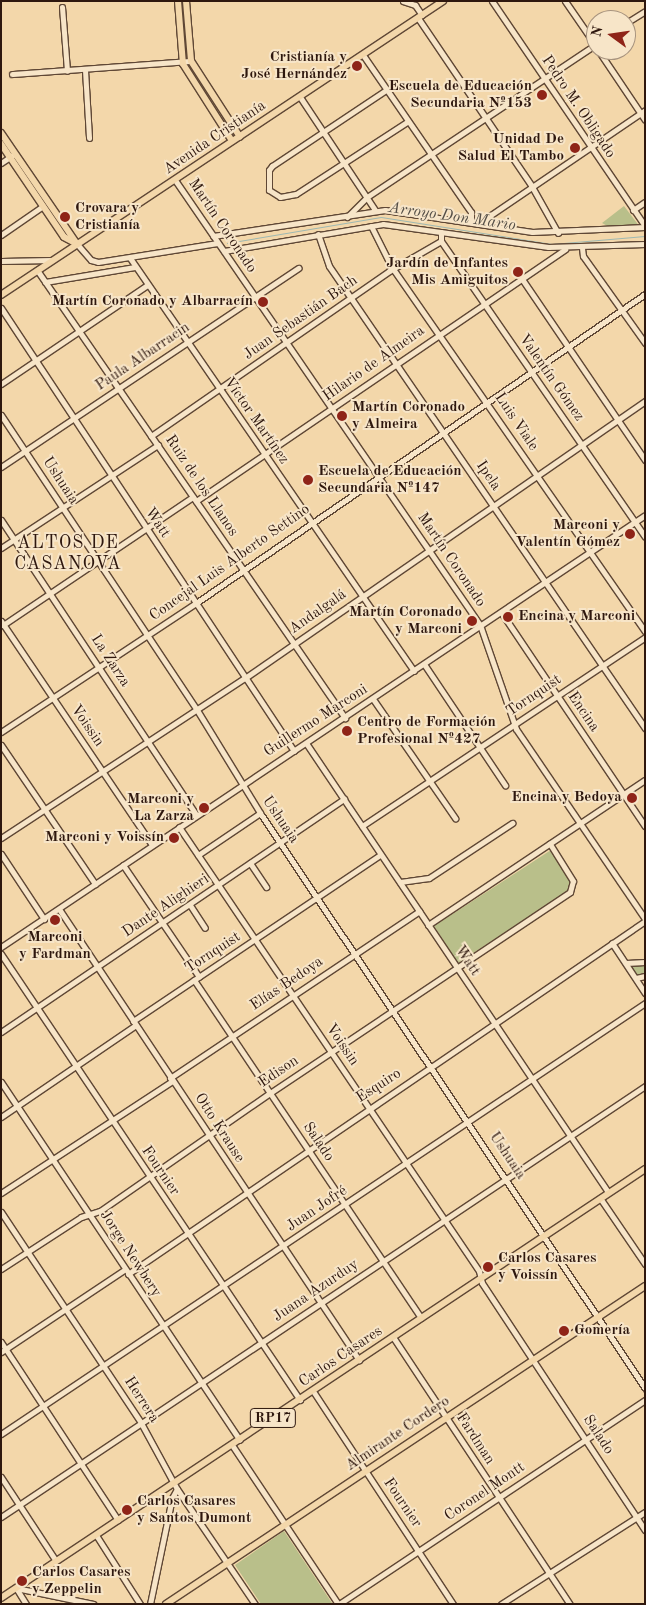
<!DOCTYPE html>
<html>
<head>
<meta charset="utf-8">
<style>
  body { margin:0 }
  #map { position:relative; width:646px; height:1605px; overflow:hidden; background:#f3d7aa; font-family:"Old Standard TT",serif }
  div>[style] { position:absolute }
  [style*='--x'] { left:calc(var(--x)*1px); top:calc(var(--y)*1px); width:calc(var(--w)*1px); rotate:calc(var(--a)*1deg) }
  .green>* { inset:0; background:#b9bf8a }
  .stream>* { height:1px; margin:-0.5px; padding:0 0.5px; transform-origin:0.5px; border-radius:0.5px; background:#9eb8b2 }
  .roads { filter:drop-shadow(1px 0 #5f4735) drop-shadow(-1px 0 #5f4735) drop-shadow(0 1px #5f4735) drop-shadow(0 -1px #5f4735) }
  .minor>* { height:5px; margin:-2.5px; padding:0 2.5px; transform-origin:2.5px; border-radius:2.5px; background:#f7e5c8 }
  .major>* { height:6px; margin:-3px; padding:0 3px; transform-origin:3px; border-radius:3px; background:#f3d7aa }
  .dots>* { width:14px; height:14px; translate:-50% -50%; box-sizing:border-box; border:2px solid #f7e5c8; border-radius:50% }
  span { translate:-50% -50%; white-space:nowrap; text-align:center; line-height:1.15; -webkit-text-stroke:4px #f7e5c8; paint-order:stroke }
  .shield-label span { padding:1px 4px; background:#f7e5c8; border:1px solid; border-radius:4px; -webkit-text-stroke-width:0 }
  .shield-label { font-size:14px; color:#2e170e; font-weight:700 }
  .poi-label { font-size:15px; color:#2e170e; font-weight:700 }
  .right { translate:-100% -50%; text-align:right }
  .left { translate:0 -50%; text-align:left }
  .street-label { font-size:15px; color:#2e170e }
  .water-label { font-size:16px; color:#554f47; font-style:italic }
  .quarter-label { font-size:18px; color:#2e170e; letter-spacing:1px }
  .frame { position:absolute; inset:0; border:2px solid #2e170e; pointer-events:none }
  .north { position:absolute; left:586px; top:10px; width:50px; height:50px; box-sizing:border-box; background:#f7e5c8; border:1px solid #a7937e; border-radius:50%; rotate:284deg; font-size:14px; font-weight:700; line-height:20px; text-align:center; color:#2e170e }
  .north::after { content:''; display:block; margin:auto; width:18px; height:22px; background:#8f2418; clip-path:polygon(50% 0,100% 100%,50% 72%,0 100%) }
</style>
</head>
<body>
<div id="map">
  <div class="green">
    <i style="clip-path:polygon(624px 206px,640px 227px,611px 228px,602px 223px)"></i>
    <i style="clip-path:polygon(551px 850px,570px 879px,568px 891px,458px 963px,434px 926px)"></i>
    <i style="clip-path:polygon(645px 964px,645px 976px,636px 978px,626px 965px)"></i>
    <i style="clip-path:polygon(284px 1531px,332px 1603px,261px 1604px,235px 1565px)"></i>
  </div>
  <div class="stream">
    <i style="--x:227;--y:243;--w:156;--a:-9.6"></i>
    <i style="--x:381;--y:217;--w:173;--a:9"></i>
    <i style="--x:552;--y:244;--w:93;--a:-4.9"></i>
  </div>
  <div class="roads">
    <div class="minor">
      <i style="--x:403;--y:1;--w:13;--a:18"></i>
      <i style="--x:415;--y:5;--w:12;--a:55"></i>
      <i style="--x:492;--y:1;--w:272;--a:55.8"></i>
      <i style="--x:565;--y:1;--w:55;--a:55.4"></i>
      <i style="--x:62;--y:7;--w:64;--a:85.5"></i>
      <i style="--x:418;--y:18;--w:202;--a:55.9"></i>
      <i style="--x:531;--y:185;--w:55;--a:60.6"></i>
      <i style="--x:626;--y:23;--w:22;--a:-32"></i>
      <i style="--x:598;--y:50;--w:84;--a:56.1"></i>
      <i style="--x:363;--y:55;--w:191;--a:55.5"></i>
      <i style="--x:471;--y:212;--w:9;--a:90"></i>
      <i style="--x:85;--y:70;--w:68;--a:86.6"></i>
      <i style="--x:12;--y:74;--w:179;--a:-4.2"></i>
      <i style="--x:386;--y:90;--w:137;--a:146.3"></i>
      <i style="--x:272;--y:166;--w:5;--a:127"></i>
      <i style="--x:269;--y:170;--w:20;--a:90"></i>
      <i style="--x:269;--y:190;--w:13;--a:32"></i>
      <i style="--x:280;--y:197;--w:16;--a:-11"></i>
      <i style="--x:296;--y:194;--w:132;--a:-33"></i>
      <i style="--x:300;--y:97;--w:136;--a:56.4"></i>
      <i style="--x:1;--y:163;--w:14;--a:-34"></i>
      <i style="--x:175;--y:180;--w:539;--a:55.57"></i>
      <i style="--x:480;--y:625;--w:110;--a:70.9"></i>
      <i style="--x:516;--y:729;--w:230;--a:55.8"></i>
      <i style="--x:633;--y:210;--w:14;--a:-34"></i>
      <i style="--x:347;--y:217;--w:28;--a:-45"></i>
      <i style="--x:367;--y:197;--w:275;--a:-33.7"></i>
      <i style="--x:479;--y:223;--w:201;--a:-34.2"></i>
      <i style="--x:371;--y:226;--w:45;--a:63.4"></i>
      <i style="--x:391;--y:266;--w:445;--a:55.2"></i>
      <i style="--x:441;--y:232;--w:9;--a:90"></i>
      <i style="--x:441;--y:241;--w:359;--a:55.4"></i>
      <i style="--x:318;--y:234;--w:34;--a:71"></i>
      <i style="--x:329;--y:266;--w:560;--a:55.63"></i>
      <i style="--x:1;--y:235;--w:51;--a:-34.6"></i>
      <i style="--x:213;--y:236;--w:174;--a:-8.6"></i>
      <i style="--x:385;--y:210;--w:149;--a:8.5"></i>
      <i style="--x:532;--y:232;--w:113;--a:-2.5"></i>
      <i style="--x:77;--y:244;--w:21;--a:49"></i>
      <i style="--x:91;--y:260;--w:7;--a:16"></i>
      <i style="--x:98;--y:262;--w:121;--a:-9"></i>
      <i style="--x:582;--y:248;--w:8;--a:83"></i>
      <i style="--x:583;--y:256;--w:107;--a:54.5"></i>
      <i style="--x:224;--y:251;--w:161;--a:-9.6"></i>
      <i style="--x:383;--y:224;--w:167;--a:7.9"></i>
      <i style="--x:548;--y:247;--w:97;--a:-1.8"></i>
      <i style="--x:130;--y:258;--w:501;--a:55.49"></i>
      <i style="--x:1;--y:261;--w:51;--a:-1.1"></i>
      <i style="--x:37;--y:270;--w:544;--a:55.49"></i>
      <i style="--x:522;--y:279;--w:219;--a:55.8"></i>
      <i style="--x:45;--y:282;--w:91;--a:-9.5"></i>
      <i style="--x:1;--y:308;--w:531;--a:56.52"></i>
      <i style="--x:1;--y:384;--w:176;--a:-34.1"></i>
      <i style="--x:1;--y:415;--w:354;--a:56.4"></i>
      <i style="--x:197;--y:710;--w:121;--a:58.5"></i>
      <i style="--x:260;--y:813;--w:692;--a:56.2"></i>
      <i style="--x:151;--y:436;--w:290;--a:-34.7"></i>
      <i style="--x:389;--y:271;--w:60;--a:-30"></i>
      <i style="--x:1;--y:467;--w:358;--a:-33.8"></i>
      <i style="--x:196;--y:501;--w:447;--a:-34.3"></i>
      <i style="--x:1;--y:520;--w:354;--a:56.5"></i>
      <i style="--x:1;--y:548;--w:188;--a:-33.3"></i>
      <i style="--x:501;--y:612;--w:258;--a:56.1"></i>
      <i style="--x:1;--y:621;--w:270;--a:56"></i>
      <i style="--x:3;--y:625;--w:229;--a:-34"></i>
      <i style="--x:424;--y:664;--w:146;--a:56.2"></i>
      <i style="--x:373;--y:699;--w:145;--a:55.4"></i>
      <i style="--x:1;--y:732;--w:234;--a:-33.5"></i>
      <i style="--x:196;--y:603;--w:545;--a:-34.54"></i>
      <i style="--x:306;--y:743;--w:541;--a:56.07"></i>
      <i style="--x:1;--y:745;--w:168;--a:55.9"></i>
      <i style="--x:362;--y:826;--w:340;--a:-33.7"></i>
      <i style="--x:179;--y:827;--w:536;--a:55.95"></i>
      <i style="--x:479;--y:1271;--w:12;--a:76"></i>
      <i style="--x:482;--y:1283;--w:296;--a:56.6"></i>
      <i style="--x:1;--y:838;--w:292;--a:-33.3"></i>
      <i style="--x:245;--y:678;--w:487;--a:-34.7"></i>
      <i style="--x:1;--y:854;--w:78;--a:56.5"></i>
      <i style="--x:198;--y:855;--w:75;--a:-34.1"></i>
      <i style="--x:250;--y:863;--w:29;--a:56"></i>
      <i style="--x:123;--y:865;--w:135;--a:55.8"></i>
      <i style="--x:400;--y:882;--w:29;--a:-8"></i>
      <i style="--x:429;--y:878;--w:100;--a:-33.5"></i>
      <i style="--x:190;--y:905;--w:27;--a:57"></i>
      <i style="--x:59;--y:909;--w:542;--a:56.37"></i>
      <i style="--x:428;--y:925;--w:261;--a:-33.8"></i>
      <i style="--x:612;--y:943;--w:60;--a:56.6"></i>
      <i style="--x:1;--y:947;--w:775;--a:-33.85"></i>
      <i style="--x:1;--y:954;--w:537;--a:56.16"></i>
      <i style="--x:626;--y:963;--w:19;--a:-3"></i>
      <i style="--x:636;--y:978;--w:9;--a:-13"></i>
      <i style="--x:194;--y:980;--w:407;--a:56.1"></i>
      <i style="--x:133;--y:1021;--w:298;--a:-33.9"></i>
      <i style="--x:1;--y:1032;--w:415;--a:-34.2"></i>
      <i style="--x:170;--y:1078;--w:300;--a:-33.8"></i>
      <i style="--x:1;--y:1082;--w:430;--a:56.3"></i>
      <i style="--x:1;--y:1117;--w:163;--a:-34.3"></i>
      <i style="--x:1;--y:1193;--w:204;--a:-33.2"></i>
      <i style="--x:600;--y:1198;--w:80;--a:55.7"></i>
      <i style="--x:1;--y:1212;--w:253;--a:56.4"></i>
      <i style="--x:141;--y:1423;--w:75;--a:61.4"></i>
      <i style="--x:177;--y:1489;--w:139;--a:55.9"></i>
      <i style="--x:1;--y:1269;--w:95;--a:-33"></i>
      <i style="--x:81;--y:1217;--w:20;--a:-18"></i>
      <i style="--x:100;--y:1211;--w:207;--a:-34.8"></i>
      <i style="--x:270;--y:1093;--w:361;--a:-33.8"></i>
      <i style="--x:570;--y:892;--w:11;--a:-75"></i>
      <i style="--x:573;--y:881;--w:44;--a:-121.9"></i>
      <i style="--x:128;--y:1274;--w:626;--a:-34.32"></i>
      <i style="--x:393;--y:1337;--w:320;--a:56.5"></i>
      <i style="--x:1;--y:1342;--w:213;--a:56.7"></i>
      <i style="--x:1;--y:1352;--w:148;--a:-33.7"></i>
      <i style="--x:313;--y:1391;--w:255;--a:56.7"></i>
      <i style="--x:1;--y:1434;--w:775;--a:-33.79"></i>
      <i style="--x:232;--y:1445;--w:191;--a:56.3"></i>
      <i style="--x:1;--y:1477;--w:100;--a:56.8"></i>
      <i style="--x:1;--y:1517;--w:775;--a:-33.79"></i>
      <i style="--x:96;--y:1535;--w:82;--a:57.5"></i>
      <i style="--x:16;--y:1588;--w:79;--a:11.7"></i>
      <i style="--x:16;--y:1588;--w:19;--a:58"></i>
      <i style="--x:150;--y:1604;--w:108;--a:-78.3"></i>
      <i style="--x:172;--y:1498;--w:10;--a:-61"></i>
      <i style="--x:339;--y:1604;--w:368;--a:-33.7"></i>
      <i style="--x:501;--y:1604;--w:171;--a:-32.6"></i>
    </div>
    <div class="major">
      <i style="--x:178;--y:1;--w:63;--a:85.5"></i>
      <i style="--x:183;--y:64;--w:91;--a:57.5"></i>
      <i style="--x:186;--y:1;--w:60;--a:85.2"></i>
      <i style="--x:191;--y:61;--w:90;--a:57.2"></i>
      <i style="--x:1;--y:133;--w:135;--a:55.6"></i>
      <i style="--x:1;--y:144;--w:112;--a:55.9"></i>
      <i style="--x:64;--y:237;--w:15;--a:28"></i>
      <i style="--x:1;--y:295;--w:531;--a:-33.63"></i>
      <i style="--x:1;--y:1598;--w:774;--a:-33.67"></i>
      <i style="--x:166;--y:1604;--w:575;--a:-33.58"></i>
    </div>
  </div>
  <div class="dots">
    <i style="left:357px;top:66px;background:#8f2418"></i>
    <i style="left:542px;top:95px;background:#8f2418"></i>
    <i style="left:575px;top:148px;background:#8f2418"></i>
    <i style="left:65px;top:217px;background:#8f2418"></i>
    <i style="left:518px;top:272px;background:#8f2418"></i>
    <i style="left:263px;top:302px;background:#8f2418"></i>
    <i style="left:342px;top:416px;background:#8f2418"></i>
    <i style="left:308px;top:480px;background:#8f2418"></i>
    <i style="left:630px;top:534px;background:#8f2418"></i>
    <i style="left:508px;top:617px;background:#8f2418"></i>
    <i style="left:472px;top:621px;background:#8f2418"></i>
    <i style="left:347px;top:731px;background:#8f2418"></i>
    <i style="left:632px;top:798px;background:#8f2418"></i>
    <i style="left:204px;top:808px;background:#8f2418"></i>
    <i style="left:174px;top:838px;background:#8f2418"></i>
    <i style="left:55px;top:920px;background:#8f2418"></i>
    <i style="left:488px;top:1267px;background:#8f2418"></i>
    <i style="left:564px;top:1331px;background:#8f2418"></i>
    <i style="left:127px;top:1510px;background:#8f2418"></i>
    <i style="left:22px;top:1581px;background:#8f2418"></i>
  </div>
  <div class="shield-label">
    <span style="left:273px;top:1418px">RP17</span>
  </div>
  <div class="poi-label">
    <span class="right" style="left:347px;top:66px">Cristianía y<br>José Hernández</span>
    <span class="right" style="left:532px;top:95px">Escuela de Educación<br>Secundaria Nº153</span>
    <span class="right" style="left:564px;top:148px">Unidad De<br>Salud El Tambo</span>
    <span class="left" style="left:75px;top:217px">Crovara y<br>Cristianía</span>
    <span class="right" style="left:508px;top:272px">Jardín de Infantes<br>Mis Amiguitos</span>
    <span class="right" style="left:253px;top:302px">Martín Coronado y Albarracín</span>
    <span class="left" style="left:352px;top:416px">Martín Coronado<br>y Almeira</span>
    <span class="left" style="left:318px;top:480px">Escuela de Educación<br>Secundaria Nº147</span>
    <span class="right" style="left:620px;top:534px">Marconi y<br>Valentín Gómez</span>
    <span class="right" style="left:462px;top:621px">Martín Coronado<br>y Marconi</span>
    <span class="left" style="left:518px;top:617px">Encina y Marconi</span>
    <span class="left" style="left:357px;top:731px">Centro de Formación<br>Profesional Nº427</span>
    <span class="right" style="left:622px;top:798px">Encina y Bedoya</span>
    <span class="right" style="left:194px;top:808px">Marconi y<br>La Zarza</span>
    <span class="right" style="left:164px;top:838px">Marconi y Voissín</span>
    <span style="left:55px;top:946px">Marconi<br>y Fardman</span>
    <span class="left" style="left:498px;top:1267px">Carlos Casares<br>y Voissín</span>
    <span class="left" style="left:574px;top:1331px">Gomería</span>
    <span class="left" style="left:137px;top:1510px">Carlos Casares<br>y Santos Dumont</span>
    <span class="left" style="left:32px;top:1581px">Carlos Casares<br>y Zeppelin</span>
  </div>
  <div class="street-label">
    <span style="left:578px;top:107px;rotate:56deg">Pedro M. Obligado</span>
    <span style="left:215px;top:138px;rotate:-34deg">Avenida Cristianía</span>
    <span style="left:222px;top:226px;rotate:56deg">Martín Coronado</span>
    <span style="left:301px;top:318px;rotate:-35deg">Juan Sebastián Bach</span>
    <span style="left:143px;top:357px;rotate:-34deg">Paula Albarracin</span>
    <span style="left:374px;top:364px;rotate:-35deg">Hilario de Almeira</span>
    <span style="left:551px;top:378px;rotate:55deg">Valentín Gómez</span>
    <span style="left:256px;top:421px;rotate:55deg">Víctor Martínez</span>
    <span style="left:516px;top:422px;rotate:56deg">Luis Viale</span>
    <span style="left:488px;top:476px;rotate:56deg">Ipela</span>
    <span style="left:60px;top:481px;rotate:57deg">Ushuaia</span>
    <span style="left:201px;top:486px;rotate:56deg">Ruiz de los Llanos</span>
    <span style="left:157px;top:523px;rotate:56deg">Watt</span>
    <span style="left:451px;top:560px;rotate:56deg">Martín Coronado</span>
    <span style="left:230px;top:563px;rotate:-35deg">Concejal Luis Alberto Settino</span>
    <span style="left:318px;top:612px;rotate:-35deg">Andalgalá</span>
    <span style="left:110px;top:661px;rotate:57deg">La Zarza</span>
    <span style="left:534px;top:696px;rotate:-34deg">Tornquist</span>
    <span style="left:583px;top:712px;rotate:56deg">Encina</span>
    <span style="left:316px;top:721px;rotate:-33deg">Guillermo Marconi</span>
    <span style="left:87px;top:726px;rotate:56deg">Voissin</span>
    <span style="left:280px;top:820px;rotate:56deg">Ushuaia</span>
    <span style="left:166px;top:906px;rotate:-34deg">Dante Alighieri</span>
    <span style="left:213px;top:953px;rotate:-33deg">Tornquist</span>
    <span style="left:467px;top:961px;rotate:56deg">Watt</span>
    <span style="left:287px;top:984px;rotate:-34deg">Elías Bedoya</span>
    <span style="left:342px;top:1045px;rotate:56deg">Voissin</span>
    <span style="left:279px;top:1072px;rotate:-34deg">Edison</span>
    <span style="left:379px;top:1086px;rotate:-33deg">Esquiro</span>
    <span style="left:219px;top:1128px;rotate:57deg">Otto Krause</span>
    <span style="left:318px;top:1142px;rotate:56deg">Salado</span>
    <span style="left:507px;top:1156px;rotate:56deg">Ushuaia</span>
    <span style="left:160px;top:1171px;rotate:56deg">Fournier</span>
    <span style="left:317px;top:1209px;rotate:-34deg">Juan Jofré</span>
    <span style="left:130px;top:1254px;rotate:57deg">Jorge Newbery</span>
    <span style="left:316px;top:1291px;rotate:-34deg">Juana Azurduy</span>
    <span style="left:341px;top:1357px;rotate:-34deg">Carlos Casares</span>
    <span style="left:141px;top:1400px;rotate:57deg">Herrera</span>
    <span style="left:398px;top:1434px;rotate:-34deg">Almirante Cordero</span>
    <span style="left:598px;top:1435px;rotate:57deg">Salado</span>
    <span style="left:475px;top:1439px;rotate:57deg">Fardman</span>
    <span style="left:485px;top:1492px;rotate:-34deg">Coronel Montt</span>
    <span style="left:402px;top:1503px;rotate:56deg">Fournier</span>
  </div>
  <div class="water-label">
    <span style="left:452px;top:217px;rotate:8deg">Arroyo Don Mario</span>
  </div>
  <div class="quarter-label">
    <span style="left:68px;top:554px">ALTOS DE<br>CASANOVA</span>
  </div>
  <div class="frame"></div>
  <div class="north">N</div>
</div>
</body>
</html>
